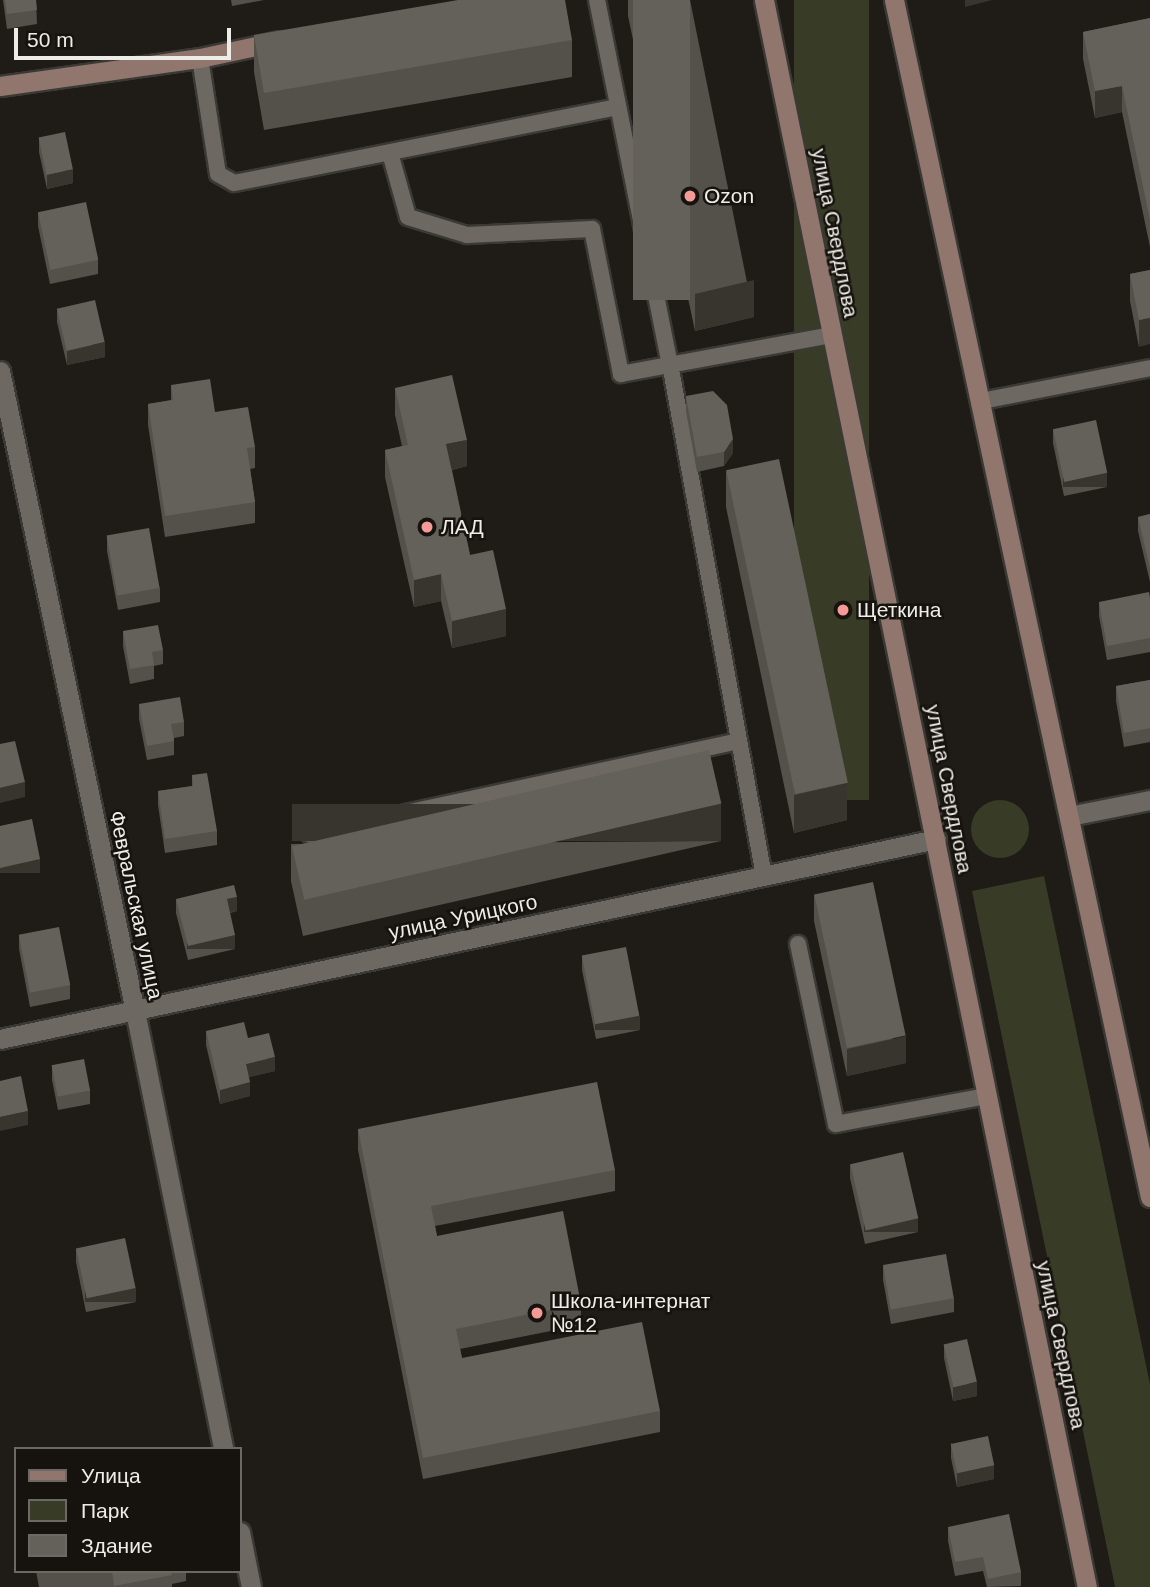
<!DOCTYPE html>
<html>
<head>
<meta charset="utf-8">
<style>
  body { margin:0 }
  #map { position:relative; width:1150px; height:1587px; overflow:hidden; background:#1f1b16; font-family:Arial,sans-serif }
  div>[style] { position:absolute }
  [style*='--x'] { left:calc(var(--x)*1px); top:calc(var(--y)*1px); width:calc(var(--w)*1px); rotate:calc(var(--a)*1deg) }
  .green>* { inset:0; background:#383c26; transform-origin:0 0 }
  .round { border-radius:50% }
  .roads { filter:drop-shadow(2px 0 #3b3935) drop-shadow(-2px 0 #3b3935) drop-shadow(0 2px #3b3935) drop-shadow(0 -2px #3b3935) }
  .service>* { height:16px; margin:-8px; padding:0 8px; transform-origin:8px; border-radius:8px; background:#6d6962 }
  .minor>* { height:19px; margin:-9.5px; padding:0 9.5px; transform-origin:9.5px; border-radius:9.5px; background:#6d6962 }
  .secondary>* { height:19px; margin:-9.5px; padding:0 9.5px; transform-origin:9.5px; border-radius:9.5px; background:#91766d }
  .wall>* { inset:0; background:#54504a }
  .shaded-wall>* { inset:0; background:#38342e; transform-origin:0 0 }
  .building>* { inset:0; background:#64615b; transform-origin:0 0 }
  .dots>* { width:19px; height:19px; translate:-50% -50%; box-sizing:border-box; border:4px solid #16120d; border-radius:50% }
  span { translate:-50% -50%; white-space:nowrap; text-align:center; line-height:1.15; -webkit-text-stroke:5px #16120d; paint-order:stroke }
  .poi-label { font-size:21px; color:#eeece8 }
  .left { translate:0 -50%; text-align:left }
  .street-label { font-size:21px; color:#eeece8 }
  .legend { position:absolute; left:14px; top:1447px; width:228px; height:126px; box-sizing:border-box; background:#16120d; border:2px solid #6c6965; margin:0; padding:9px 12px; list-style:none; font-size:21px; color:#eeece8 }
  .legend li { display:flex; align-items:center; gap:14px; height:35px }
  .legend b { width:35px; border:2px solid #6c6965 }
  .scale { position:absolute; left:14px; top:28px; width:217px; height:32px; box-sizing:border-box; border:4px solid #eeece8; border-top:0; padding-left:9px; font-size:21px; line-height:24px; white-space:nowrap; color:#eeece8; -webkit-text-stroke:5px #16120d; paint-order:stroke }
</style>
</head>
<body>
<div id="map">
  <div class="green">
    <i style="left:794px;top:0;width:75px;height:800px"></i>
    <i class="round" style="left:971px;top:800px;width:58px;height:58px"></i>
    <i style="clip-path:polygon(1044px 876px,1150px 1384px,1150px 1587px,1115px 1587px,972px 891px)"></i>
  </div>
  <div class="roads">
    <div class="service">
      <i style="--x:597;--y:0;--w:371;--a:78.7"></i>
      <i style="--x:670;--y:364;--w:521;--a:79.6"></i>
      <i style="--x:200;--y:58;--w:117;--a:81.2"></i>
      <i style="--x:218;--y:174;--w:18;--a:29"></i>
      <i style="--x:234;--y:183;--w:390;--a:-11.2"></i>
      <i style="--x:390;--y:153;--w:66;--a:74.3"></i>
      <i style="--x:408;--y:217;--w:62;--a:17"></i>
      <i style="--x:467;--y:235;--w:125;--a:-2.7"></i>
      <i style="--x:592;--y:229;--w:148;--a:78.7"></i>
      <i style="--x:621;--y:374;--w:215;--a:-10.5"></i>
      <i style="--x:981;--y:401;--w:172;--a:-11"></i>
      <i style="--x:309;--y:834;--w:439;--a:-12.2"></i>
      <i style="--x:798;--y:944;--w:184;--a:78.1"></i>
      <i style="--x:836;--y:1124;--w:154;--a:-10.5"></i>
    </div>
    <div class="minor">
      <i style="--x:0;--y:371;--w:654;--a:78.09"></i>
      <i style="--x:135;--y:1011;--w:447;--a:78.6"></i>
      <i style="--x:1069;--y:816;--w:83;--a:-11.2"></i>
      <i style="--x:0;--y:1039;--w:957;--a:-12.06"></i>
      <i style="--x:240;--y:1532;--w:56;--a:78.7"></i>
    </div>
    <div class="secondary">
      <i style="--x:764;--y:0;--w:1620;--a:78.5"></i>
      <i style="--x:894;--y:0;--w:1224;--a:77.93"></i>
      <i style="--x:0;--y:86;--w:202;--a:-8"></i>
      <i style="--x:200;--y:58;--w:81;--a:-12.1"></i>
    </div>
  </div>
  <div class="wall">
    <i style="clip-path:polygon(3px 0,36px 0,37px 24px,7px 29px)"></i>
    <i style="clip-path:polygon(231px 0,264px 0,232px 6px)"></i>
    <i style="clip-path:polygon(628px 0,690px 0,754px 317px,695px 331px,628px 16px)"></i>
    <i style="clip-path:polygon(1150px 18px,1150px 247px,1122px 112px,1095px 118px,1083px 59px,1083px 32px)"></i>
    <i style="clip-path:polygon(254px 35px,572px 40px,572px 77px,264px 130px,254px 72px)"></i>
    <i style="clip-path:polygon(39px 138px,73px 183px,47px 189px,39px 152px)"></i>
    <i style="clip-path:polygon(38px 212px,98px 260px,98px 274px,50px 284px,38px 226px)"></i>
    <i style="clip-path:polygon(1150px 270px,1139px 347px,1130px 301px,1130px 274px)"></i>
    <i style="clip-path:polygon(57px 308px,105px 357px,67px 365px,57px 322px)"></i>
    <i style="clip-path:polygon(171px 385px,215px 412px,255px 447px,255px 468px,250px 469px,255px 502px,255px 523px,165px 537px,148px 425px,148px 404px,171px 400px)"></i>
    <i style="clip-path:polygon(395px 388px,467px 466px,452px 470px,470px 555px,506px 636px,452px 648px,441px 601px,414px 607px,385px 477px,385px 450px,402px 446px,395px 415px)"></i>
    <i style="clip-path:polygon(686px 396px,733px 453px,724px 466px,697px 472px,686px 411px)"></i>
    <i style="clip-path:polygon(1053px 429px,1107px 487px,1064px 496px,1053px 443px)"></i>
    <i style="clip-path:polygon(726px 470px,847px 820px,794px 833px,726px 507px)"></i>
    <i style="clip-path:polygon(1150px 514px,1150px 582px,1138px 531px,1138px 517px)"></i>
    <i style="clip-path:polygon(107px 536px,160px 588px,160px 602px,118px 610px,107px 551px)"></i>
    <i style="clip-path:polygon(1150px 598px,1150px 652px,1107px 660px,1099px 616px,1099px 602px)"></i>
    <i style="clip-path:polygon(123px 631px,163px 650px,163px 664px,154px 666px,154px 679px,130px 684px,123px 646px)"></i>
    <i style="clip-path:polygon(1150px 680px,1150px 742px,1124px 747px,1116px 701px,1116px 686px)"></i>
    <i style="clip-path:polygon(139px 704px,184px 722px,184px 736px,174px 738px,174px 755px,147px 760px,139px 719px)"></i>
    <i style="clip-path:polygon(192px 775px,217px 831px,217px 845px,165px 853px,158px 805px,158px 791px,192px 786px)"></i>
    <i style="clip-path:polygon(721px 841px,303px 936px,291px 881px,291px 844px)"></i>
    <i style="clip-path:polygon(814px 894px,906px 1063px,847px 1076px,814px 921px)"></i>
    <i style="clip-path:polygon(176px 899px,237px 911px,230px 913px,235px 949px,188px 960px,176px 913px)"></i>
    <i style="clip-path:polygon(19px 935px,70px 985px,70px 999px,30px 1007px,19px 949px)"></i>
    <i style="clip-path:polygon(582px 956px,640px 1030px,596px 1039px,582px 970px)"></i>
    <i style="clip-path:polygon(206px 1031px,248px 1038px,275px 1071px,249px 1077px,250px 1096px,220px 1104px,206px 1045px)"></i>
    <i style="clip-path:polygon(52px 1065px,90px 1090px,90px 1104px,58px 1110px,52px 1080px)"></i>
    <i style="clip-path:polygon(358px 1129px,615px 1170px,615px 1191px,435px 1226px,437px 1236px,581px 1304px,581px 1325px,460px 1349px,462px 1358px,660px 1411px,660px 1432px,423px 1479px,358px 1150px)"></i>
    <i style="clip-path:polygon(850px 1164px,918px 1232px,865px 1244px,850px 1178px)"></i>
    <i style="clip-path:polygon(76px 1248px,136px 1302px,86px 1312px,76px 1262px)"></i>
    <i style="clip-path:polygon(883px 1266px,954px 1298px,954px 1312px,891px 1324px,883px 1280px)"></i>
    <i style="clip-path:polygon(944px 1344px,977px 1396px,953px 1401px,944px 1358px)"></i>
    <i style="clip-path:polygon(951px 1443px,994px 1479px,957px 1487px,951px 1458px)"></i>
    <i style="clip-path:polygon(948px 1527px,1021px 1572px,1021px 1586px,987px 1587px,983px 1571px,955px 1576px,948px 1541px)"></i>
    <i style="clip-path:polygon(36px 1571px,186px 1571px,186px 1581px,172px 1584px,172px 1587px,39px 1587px)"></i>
  </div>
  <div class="shaded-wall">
    <i style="clip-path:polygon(965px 0,992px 0,965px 7px)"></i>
    <i style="clip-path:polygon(1122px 86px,1122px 112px,1095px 118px,1095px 91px)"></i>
    <i style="clip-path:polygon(73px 169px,73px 183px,47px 189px,47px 175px)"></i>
    <i style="clip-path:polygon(754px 280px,754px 317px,695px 331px,695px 294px)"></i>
    <i style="clip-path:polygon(1150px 318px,1150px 344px,1139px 347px,1139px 320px)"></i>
    <i style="clip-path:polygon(105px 342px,105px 357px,67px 365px,67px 351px)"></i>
    <i style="clip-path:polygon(733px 439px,733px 453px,724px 466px,724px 452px)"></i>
    <i style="clip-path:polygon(467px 440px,467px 466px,446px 471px,446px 444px)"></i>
    <i style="left:1107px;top:473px;width:14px;height:44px;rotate:90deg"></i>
    <i style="clip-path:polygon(441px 574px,441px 601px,414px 607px,414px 580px)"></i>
    <i style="clip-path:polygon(506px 609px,506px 636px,452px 648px,452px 621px)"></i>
    <i style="clip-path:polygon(25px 782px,25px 797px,0 803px,0 788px)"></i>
    <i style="clip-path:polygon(847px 783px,847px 820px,794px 833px,794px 795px)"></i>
    <i style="left:721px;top:804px;width:37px;height:429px;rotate:90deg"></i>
    <i style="left:40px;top:859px;width:14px;height:41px;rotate:90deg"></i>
    <i style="clip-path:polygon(237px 897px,237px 911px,227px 913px,227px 899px)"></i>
    <i style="left:235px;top:935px;width:14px;height:48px;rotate:90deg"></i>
    <i style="left:640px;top:1016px;width:14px;height:45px;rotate:90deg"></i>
    <i style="clip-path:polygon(906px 1036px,906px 1063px,847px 1076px,847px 1049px)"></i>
    <i style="clip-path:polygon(275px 1057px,275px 1071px,246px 1078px,246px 1064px)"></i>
    <i style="clip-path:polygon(250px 1082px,250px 1096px,220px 1104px,220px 1090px)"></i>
    <i style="clip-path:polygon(28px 1111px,28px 1125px,0 1131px,0 1117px)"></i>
    <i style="left:918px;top:1218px;width:14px;height:54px;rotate:90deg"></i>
    <i style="left:136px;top:1288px;width:14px;height:51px;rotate:90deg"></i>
    <i style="clip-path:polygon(977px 1382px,977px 1396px,953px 1401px,953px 1387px)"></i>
    <i style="clip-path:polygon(994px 1465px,994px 1479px,957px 1487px,957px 1472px)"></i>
  </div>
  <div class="building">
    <i style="clip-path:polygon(5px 0,36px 0,37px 10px,7px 14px)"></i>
    <i style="clip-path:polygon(458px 0,565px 0,572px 40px,264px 93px,254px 35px)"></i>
    <i style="left:633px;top:0;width:57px;height:300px"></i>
    <i style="clip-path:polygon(1150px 18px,1150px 220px,1122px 86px,1095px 91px,1083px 32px)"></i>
    <i style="left:65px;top:132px;width:38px;height:27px;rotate:78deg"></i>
    <i style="left:86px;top:202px;width:59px;height:49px;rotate:78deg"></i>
    <i style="clip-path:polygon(1150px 270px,1150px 318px,1139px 320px,1130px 274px)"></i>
    <i style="left:95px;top:300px;width:43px;height:39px;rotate:77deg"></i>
    <i style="clip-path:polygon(452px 375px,467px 440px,446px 444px,470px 555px,493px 550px,506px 609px,452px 621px,441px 574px,414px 580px,385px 450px,408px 445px,395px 388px)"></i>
    <i style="clip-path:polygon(210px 379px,215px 412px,248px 407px,255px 447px,247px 448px,255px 502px,165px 516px,148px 404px,173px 400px,171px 385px)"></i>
    <i style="clip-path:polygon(713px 391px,727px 405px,733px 439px,724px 452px,697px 457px,686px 396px)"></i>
    <i style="left:1096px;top:420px;width:54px;height:44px;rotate:78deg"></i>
    <i style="left:779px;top:459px;width:331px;height:54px;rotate:78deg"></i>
    <i style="clip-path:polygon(1150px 514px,1150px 568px,1138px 517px)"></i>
    <i style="left:149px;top:528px;width:61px;height:43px;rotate:80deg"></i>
    <i style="clip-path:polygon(1149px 592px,1150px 598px,1150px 638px,1107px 646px,1099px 602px)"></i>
    <i style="clip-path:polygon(158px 625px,163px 650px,152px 652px,154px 665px,130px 669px,123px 631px)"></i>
    <i style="clip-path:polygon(1150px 680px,1150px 728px,1124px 733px,1116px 686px)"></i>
    <i style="clip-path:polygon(180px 697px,184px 722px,171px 724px,174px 741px,147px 746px,139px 704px)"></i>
    <i style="clip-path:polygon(15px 741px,25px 782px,0 788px,0 744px)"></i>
    <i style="left:709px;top:750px;width:55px;height:428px;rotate:77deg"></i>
    <i style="clip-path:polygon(207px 773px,217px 831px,165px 839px,158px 791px,193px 786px,192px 775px)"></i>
    <i style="clip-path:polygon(32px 819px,40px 859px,0 868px,0 826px)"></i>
    <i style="left:873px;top:882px;width:157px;height:60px;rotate:78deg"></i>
    <i style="clip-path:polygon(234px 885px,237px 897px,227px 899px,235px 935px,188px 946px,176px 899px)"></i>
    <i style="left:59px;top:927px;width:59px;height:41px;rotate:79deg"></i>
    <i style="left:626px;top:947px;width:70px;height:45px;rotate:79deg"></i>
    <i style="clip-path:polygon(244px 1022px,248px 1038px,269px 1033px,275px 1057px,246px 1064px,250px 1082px,220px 1090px,206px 1031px)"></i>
    <i style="left:84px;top:1059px;width:32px;height:33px;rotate:79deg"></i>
    <i style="clip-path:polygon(21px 1076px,28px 1111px,0 1117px,0 1081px)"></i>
    <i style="clip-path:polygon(597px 1082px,615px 1170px,431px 1206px,437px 1236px,563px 1211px,581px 1304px,456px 1329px,462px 1358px,642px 1322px,660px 1411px,423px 1458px,358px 1129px)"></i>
    <i style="left:903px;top:1152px;width:68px;height:54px;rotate:77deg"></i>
    <i style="left:125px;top:1238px;width:51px;height:50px;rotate:78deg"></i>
    <i style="left:946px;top:1254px;width:45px;height:64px;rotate:80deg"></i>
    <i style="left:967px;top:1339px;width:44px;height:24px;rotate:77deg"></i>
    <i style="left:988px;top:1436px;width:30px;height:38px;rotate:78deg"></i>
    <i style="clip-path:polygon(1009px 1514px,1021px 1572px,988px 1579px,983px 1557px,955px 1562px,948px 1527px)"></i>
    <i style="clip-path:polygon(112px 1571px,171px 1571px,172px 1575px,114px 1586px)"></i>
  </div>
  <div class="dots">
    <i style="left:690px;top:196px;background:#f59b97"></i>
    <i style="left:427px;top:527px;background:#f59b97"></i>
    <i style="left:843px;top:610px;background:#f59b97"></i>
    <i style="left:537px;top:1313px;background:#f59b97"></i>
  </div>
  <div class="poi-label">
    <span class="left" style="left:704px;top:196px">Ozon</span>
    <span class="left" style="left:441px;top:527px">ЛАД</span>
    <span class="left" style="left:857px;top:610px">Щеткина</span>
    <span class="left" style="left:551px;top:1313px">Школа-интернат<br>№12</span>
  </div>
  <div class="street-label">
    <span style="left:835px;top:233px;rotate:79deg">улица Свердлова</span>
    <span style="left:949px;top:789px;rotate:79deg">улица Свердлова</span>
    <span style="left:136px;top:905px;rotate:78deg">Февральская улица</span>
    <span style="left:463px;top:917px;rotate:-12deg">улица Урицкого</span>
    <span style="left:1061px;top:1345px;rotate:78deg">улица Свердлова</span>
  </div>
  <ul class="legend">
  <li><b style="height:9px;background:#91766d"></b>Улица</li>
  <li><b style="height:19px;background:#383c26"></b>Парк</li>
  <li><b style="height:19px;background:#64615b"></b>Здание</li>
  </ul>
  <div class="scale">50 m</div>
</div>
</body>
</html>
